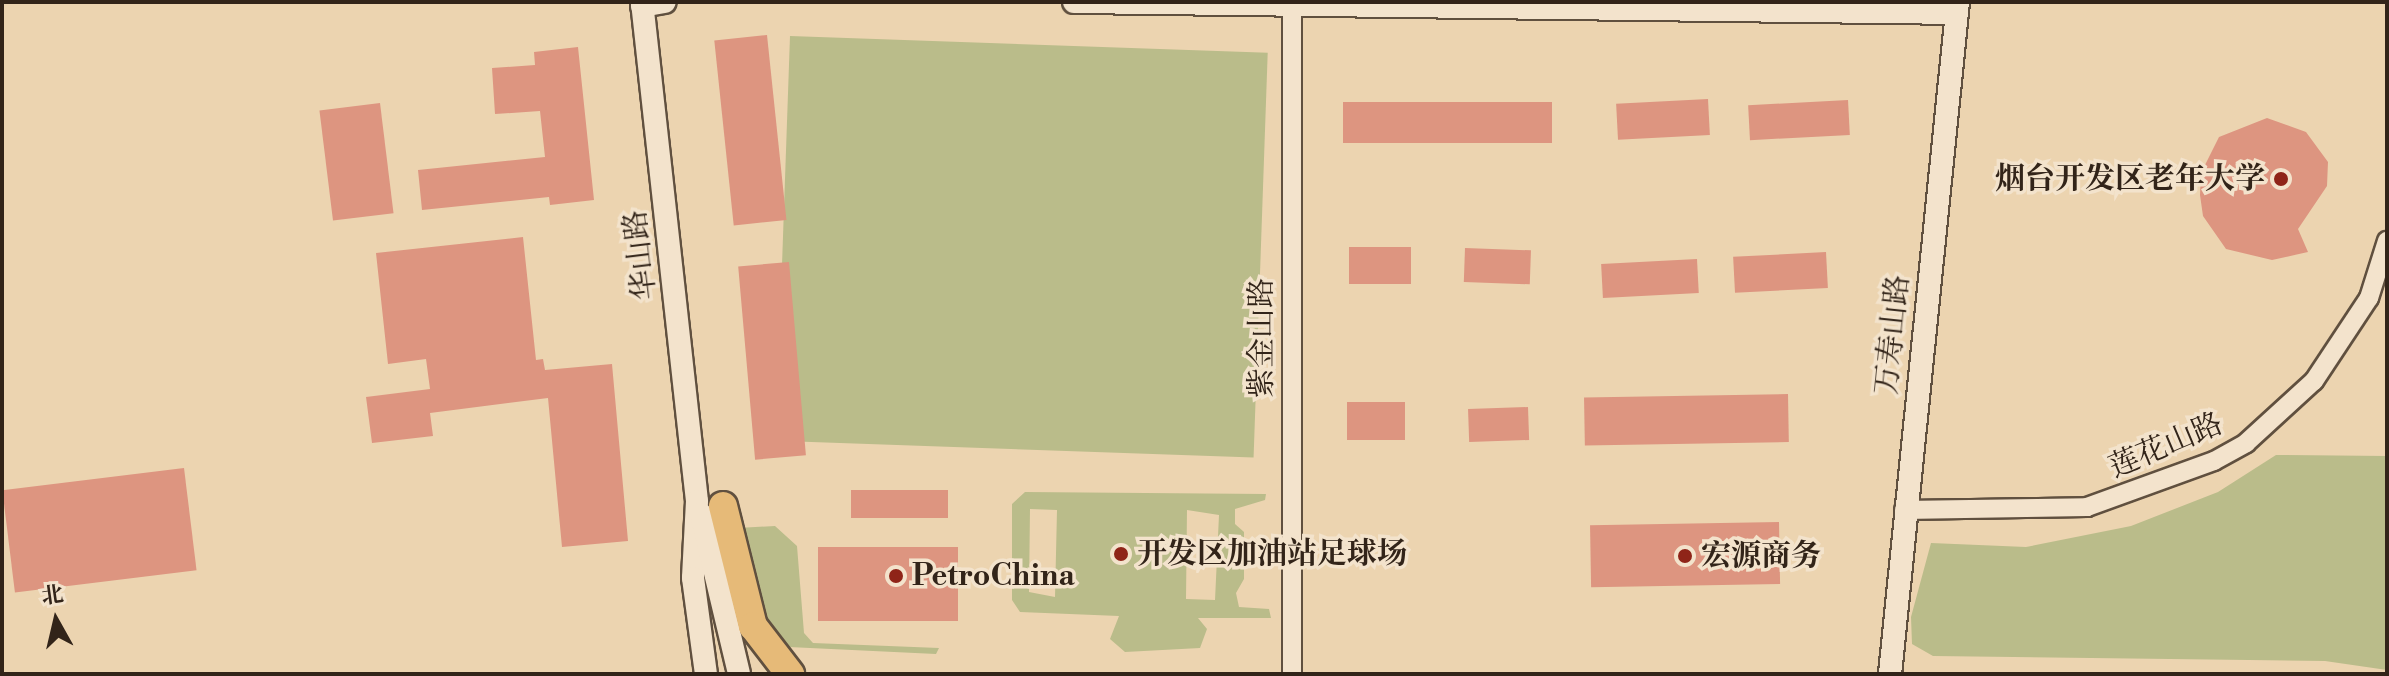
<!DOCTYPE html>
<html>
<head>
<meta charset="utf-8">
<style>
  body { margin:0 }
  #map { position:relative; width:2389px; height:676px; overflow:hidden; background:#ecd4b0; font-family:"Libre Bodoni","Noto Serif SC",serif }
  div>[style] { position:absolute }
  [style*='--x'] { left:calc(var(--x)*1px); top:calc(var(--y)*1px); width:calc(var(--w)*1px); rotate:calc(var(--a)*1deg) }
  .green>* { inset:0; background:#babc8a; transform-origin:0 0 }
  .building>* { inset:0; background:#dd9580; transform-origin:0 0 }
  .roads { filter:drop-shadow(2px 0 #60503f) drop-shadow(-2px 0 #60503f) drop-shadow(0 2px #60503f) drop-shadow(0 -2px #60503f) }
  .minor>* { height:18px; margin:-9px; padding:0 9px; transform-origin:9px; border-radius:9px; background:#f3e3cc }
  .tertiary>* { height:22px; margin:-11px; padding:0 11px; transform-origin:11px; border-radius:11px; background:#f3e3cc }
  .primary>* { height:28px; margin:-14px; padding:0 14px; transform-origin:14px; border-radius:14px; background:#e6ba78 }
  .dots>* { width:22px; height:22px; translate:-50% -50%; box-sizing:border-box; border:4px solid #f3e3cc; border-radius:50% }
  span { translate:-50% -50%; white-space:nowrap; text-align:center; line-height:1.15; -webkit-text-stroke:7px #f3e3cc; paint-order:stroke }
  .poi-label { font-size:30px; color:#322419; font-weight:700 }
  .right { translate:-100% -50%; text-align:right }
  .left { translate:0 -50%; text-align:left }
  .street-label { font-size:30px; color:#322419 }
  .frame { position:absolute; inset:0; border:4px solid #322419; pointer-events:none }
  .north { position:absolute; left:16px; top:580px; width:80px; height:80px; -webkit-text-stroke:6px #f3e3cc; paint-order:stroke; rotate:352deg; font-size:22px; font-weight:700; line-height:32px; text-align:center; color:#322419 }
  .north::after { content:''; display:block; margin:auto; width:28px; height:36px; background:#322419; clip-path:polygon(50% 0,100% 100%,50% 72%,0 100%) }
</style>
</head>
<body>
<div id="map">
  <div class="green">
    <i style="left:790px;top:36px;width:478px;height:405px;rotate:2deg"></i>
    <i style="clip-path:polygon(2276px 455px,2387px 456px,2387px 670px,2325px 661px,1933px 656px,1912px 644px,1911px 617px,1931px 543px,2026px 547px,2131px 526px,2218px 492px)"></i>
    <i style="clip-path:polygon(evenodd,1025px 492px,1266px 494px,1265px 500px,1235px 509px,1235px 524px,1244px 532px,1244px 579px,1236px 593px,1239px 607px,1269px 609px,1271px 618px,1198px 618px,1207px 629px,1200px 648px,1125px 652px,1110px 639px,1119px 616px,1020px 612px,1012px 600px,1012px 504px,1025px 492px,1030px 509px,1057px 510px,1055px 597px,1029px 592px,1030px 509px,1025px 492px,1187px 510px,1219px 515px,1215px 600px,1186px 599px,1187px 510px)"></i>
    <i style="clip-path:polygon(775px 526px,797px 546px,804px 633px,813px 643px,939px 648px,936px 654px,789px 647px,765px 617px,738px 528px)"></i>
  </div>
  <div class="building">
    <i style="left:767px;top:35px;width:186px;height:53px;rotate:84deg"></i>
    <i style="clip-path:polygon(578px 47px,594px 200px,550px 205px,549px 197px,422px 210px,418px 170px,545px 157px,540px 111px,495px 114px,492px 68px,535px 65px,534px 52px)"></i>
    <i style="left:1708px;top:99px;width:36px;height:92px;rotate:87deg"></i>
    <i style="left:1848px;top:100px;width:35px;height:100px;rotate:87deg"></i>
    <i style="left:1552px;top:102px;width:41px;height:209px;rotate:90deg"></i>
    <i style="left:380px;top:103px;width:111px;height:61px;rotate:83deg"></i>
    <i style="clip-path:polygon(2267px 118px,2306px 132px,2328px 162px,2327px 186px,2298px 229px,2308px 252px,2272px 260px,2226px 249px,2203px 216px,2200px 195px,2201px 173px,2219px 137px)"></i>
    <i style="clip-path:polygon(523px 237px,536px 360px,543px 359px,545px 370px,612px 364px,628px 541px,562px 547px,548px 398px,430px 413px,433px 436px,372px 443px,366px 397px,430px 389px,426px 359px,388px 364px,376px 253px)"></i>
    <i style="left:1349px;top:247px;width:62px;height:37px"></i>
    <i style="left:1465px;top:248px;width:66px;height:34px;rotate:2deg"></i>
    <i style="left:1826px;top:252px;width:36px;height:93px;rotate:87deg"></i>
    <i style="left:1697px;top:259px;width:34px;height:96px;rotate:87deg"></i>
    <i style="left:789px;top:262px;width:194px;height:51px;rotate:85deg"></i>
    <i style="left:1788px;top:394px;width:48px;height:204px;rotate:89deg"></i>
    <i style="left:1405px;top:402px;width:38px;height:58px;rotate:90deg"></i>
    <i style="left:1528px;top:407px;width:33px;height:60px;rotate:88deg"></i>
    <i style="left:184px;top:468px;width:103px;height:183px;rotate:83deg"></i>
    <i style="left:851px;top:490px;width:97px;height:28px"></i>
    <i style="left:1779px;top:522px;width:62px;height:189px;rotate:89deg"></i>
    <i style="left:818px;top:547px;width:140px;height:74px"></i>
  </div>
  <div class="roads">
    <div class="minor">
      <i style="--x:1292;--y:2;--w:672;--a:90"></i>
      <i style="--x:1904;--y:510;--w:183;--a:-0.9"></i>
      <i style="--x:2087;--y:507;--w:135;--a:-19.9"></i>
      <i style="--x:2214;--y:461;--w:37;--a:-29"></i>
      <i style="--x:2246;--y:443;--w:92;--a:-42.4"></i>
      <i style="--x:2314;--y:381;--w:100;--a:-56.5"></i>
      <i style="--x:2369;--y:298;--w:60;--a:-72.5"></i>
    </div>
    <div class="tertiary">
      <i style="--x:642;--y:2;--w:502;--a:83.71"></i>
      <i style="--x:697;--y:501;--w:77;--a:93"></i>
      <i style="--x:693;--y:578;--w:97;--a:82.3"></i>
      <i style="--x:1074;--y:2;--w:883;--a:0.71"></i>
      <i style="--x:642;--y:6;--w:23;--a:-10"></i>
      <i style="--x:701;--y:514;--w:164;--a:76.6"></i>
      <i style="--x:1890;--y:674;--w:675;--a:-84.22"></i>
    </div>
    <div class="primary">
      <i style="--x:723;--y:506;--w:124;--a:76"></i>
      <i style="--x:753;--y:626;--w:61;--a:52.4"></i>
    </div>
  </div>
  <div class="dots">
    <i style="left:2281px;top:179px;background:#8f2418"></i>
    <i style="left:1121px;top:554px;background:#8f2418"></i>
    <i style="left:1685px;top:556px;background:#8f2418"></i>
    <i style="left:896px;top:576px;background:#8f2418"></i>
  </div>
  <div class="poi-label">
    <span class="right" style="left:2265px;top:179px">烟台开发区老年大学</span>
    <span class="left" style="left:1137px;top:554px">开发区加油站足球场</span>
    <span class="left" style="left:1701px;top:556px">宏源商务</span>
    <span class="left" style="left:912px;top:576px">PetroChina</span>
  </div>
  <div class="street-label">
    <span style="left:641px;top:255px;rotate:-97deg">华山路</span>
    <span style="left:1893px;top:335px;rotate:-84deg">万寿山路</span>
    <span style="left:1262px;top:338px;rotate:-90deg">紫金山路</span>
    <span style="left:2166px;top:446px;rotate:-23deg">莲花山路</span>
  </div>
  <div class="frame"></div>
  <div class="north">北</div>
</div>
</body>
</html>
